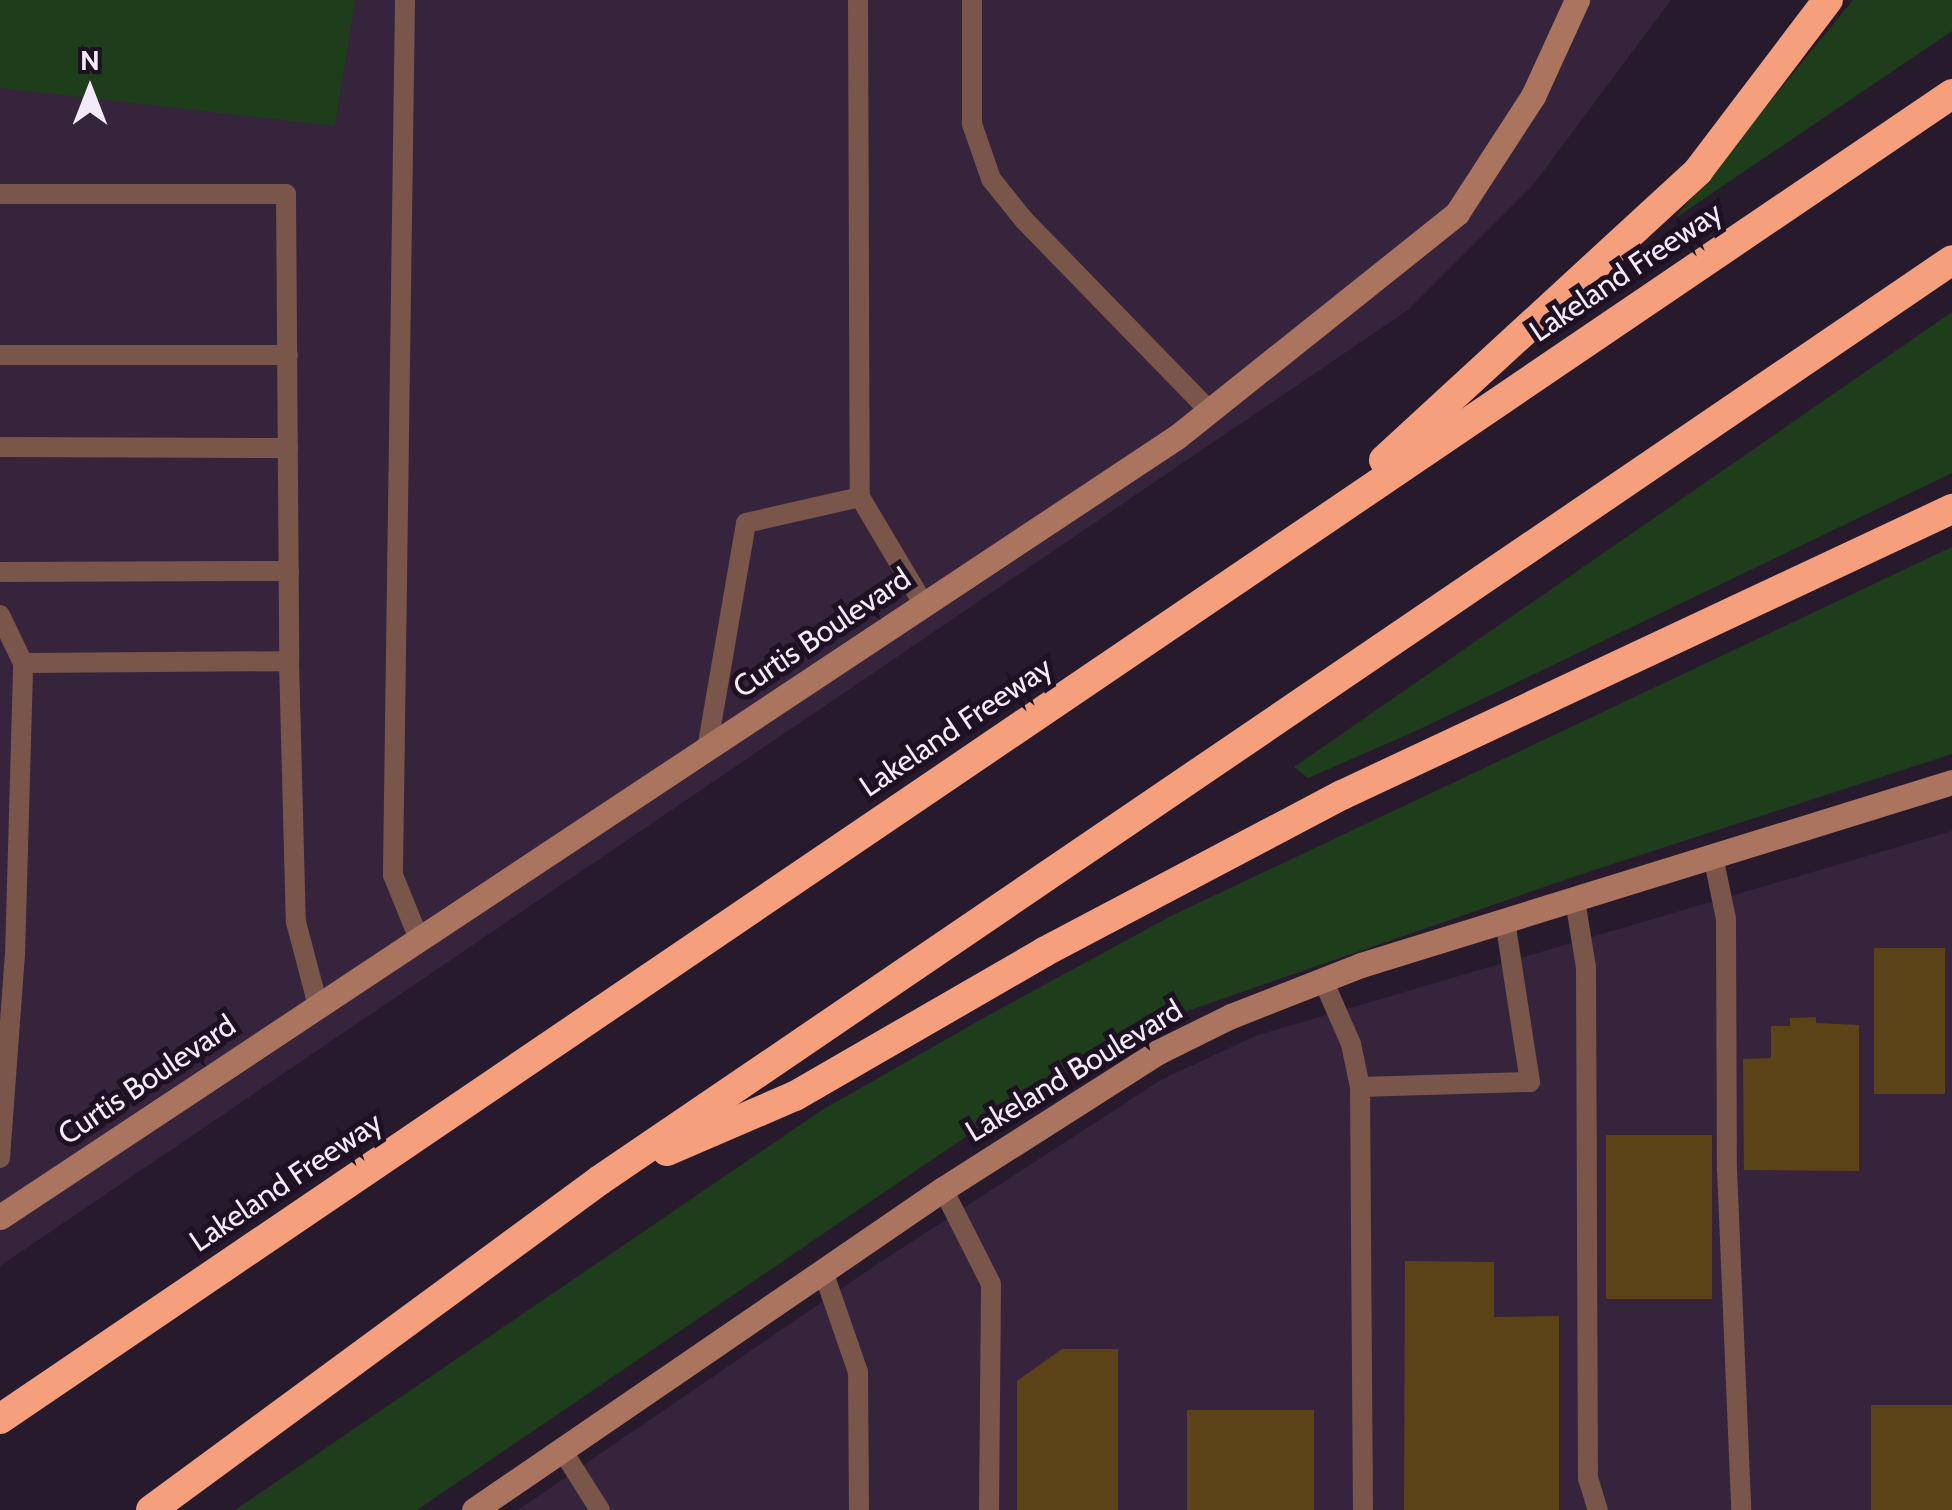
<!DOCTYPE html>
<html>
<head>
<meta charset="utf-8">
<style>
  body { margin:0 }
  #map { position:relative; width:1952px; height:1510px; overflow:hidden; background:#281a2d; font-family:Cabin,sans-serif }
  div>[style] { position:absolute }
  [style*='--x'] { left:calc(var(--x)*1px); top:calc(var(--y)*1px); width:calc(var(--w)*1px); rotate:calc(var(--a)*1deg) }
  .built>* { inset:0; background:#35243c }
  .green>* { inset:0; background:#1e3d1b }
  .building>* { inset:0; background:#5c4317; transform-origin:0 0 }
  .lane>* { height:20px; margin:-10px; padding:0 10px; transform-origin:10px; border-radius:10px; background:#795649 }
  .secondary>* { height:25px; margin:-12.5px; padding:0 12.5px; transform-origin:12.5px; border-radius:12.5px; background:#ab745e }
  .highway>* { height:30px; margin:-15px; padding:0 15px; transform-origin:15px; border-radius:15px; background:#f69f7d }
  span { translate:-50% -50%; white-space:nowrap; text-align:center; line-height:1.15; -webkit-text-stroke:10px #1e1123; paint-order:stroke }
  .street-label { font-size:30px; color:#f4ebf8 }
  .north { position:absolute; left:40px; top:40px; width:100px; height:100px; -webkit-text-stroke:8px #1e1123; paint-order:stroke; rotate:0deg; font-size:28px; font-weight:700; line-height:40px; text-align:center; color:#f4ebf8 }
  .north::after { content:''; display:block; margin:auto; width:35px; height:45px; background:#f4ebf8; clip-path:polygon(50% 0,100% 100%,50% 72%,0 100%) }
</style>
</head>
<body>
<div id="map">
  <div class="built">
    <i style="clip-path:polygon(0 0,1671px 0,1533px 185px,1408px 310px,0 1266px)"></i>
    <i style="clip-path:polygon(1952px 831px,1952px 1510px,518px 1510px,876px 1265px,1161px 1080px,1255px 1036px)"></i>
  </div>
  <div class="green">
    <i style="clip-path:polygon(0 0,355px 0,335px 126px,0 88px)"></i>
    <i style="clip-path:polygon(1853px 0,1952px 0,1952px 31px,1674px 219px)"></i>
    <i style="clip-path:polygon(1952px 312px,1952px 473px,1418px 730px,1308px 778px,1294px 767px)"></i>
    <i style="clip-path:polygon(1952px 547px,1952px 754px,1579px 875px,1147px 1025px,986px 1123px,417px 1510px,235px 1510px,822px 1110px,989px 1015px,1173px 915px)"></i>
  </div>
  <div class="building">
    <i style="left:1874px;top:948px;width:71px;height:146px"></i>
    <i style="clip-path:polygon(1816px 1017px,1816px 1023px,1859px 1025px,1859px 1171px,1744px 1170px,1743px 1059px,1771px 1058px,1771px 1026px,1790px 1026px,1790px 1018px)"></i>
    <i style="left:1606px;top:1135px;width:106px;height:164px"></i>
    <i style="clip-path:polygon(1405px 1261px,1494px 1262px,1494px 1317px,1559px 1316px,1559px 1510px,1404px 1510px)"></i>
    <i style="clip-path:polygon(1062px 1349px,1118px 1349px,1118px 1510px,1017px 1510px,1017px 1381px)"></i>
    <i style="left:1871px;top:1405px;width:81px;height:105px"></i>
    <i style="left:1187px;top:1410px;width:127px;height:100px"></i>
  </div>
  <div class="lane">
    <i style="--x:405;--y:0;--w:875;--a:90.79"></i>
    <i style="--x:393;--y:875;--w:69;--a:67.9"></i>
    <i style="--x:858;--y:0;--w:497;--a:89.8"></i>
    <i style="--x:860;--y:497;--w:126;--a:59.3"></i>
    <i style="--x:972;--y:0;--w:124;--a:90"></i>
    <i style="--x:972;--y:124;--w:58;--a:70.9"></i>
    <i style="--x:991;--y:179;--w:53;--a:51.2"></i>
    <i style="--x:1024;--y:220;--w:267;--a:45.8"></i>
    <i style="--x:0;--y:194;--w:286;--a:0"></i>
    <i style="--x:286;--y:194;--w:467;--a:89.6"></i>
    <i style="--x:0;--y:355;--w:288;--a:0"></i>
    <i style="--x:0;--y:447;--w:288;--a:0.2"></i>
    <i style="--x:0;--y:572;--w:289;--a:-0.2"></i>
    <i style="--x:0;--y:615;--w:53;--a:64.4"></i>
    <i style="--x:707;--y:749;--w:229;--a:-80.2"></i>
    <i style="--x:746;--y:523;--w:117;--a:-12.8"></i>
    <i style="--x:1713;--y:856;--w:64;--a:78.3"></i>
    <i style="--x:1726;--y:919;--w:250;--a:89.8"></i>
    <i style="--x:1727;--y:1169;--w:341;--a:87.6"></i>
    <i style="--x:1575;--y:900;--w:68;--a:80.7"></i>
    <i style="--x:1586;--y:967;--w:511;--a:89.78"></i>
    <i style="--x:1588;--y:1478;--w:34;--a:73"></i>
    <i style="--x:1324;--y:982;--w:68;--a:66.5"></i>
    <i style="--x:1351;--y:1044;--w:44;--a:78.2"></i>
    <i style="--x:1360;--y:1087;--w:423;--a:89.6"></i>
    <i style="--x:1360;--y:1087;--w:170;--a:-1.7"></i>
    <i style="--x:1530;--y:1082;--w:163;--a:-98.8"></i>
    <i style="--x:0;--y:1158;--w:203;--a:-85.8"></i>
    <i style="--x:15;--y:956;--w:293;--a:-88.4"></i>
    <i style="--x:23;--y:663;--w:266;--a:-0.4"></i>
    <i style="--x:289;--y:661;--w:261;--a:88.5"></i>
    <i style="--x:296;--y:922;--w:87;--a:75.3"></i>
    <i style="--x:943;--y:1189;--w:106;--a:63.2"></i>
    <i style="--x:991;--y:1284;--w:226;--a:90.5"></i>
    <i style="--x:823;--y:1271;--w:107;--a:70.9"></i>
    <i style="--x:858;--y:1372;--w:138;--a:89.6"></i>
    <i style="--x:562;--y:1450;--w:71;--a:57.7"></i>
  </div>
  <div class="secondary">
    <i style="--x:0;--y:1217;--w:1413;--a:-33.54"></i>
    <i style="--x:1178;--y:436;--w:357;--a:-38.6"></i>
    <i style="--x:1457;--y:213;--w:140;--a:-57"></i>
    <i style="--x:1533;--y:96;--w:106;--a:-65.4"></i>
    <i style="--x:474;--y:1510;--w:568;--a:-34.39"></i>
    <i style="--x:943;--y:1189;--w:255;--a:-32.5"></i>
    <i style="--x:1158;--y:1052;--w:81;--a:-26.3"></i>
    <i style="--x:1231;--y:1016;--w:140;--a:-21.4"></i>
    <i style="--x:1361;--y:965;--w:619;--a:-17.2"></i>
  </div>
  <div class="highway">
    <i style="--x:1384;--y:460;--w:427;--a:-42.6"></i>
    <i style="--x:1698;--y:171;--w:215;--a:-52.8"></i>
    <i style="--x:667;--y:1151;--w:139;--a:-23.3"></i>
    <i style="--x:795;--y:1096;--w:288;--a:-30"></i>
    <i style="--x:1044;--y:952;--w:337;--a:-27.8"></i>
    <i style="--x:1342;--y:795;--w:674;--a:-25.12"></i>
    <i style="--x:0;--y:1419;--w:2359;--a:-34.17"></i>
    <i style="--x:151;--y:1510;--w:557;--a:-36.31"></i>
    <i style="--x:600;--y:1180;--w:1635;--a:-34.23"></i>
  </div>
  <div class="street-label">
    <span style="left:1626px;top:272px;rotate:-34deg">Lakeland Freeway</span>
    <span style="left:822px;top:633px;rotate:-34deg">Curtis Boulevard</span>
    <span style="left:956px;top:727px;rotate:-34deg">Lakeland Freeway</span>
    <span style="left:1074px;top:1071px;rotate:-31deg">Lakeland Boulevard</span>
    <span style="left:147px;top:1080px;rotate:-34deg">Curtis Boulevard</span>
    <span style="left:286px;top:1182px;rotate:-34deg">Lakeland Freeway</span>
  </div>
  <div class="north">N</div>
</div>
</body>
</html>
